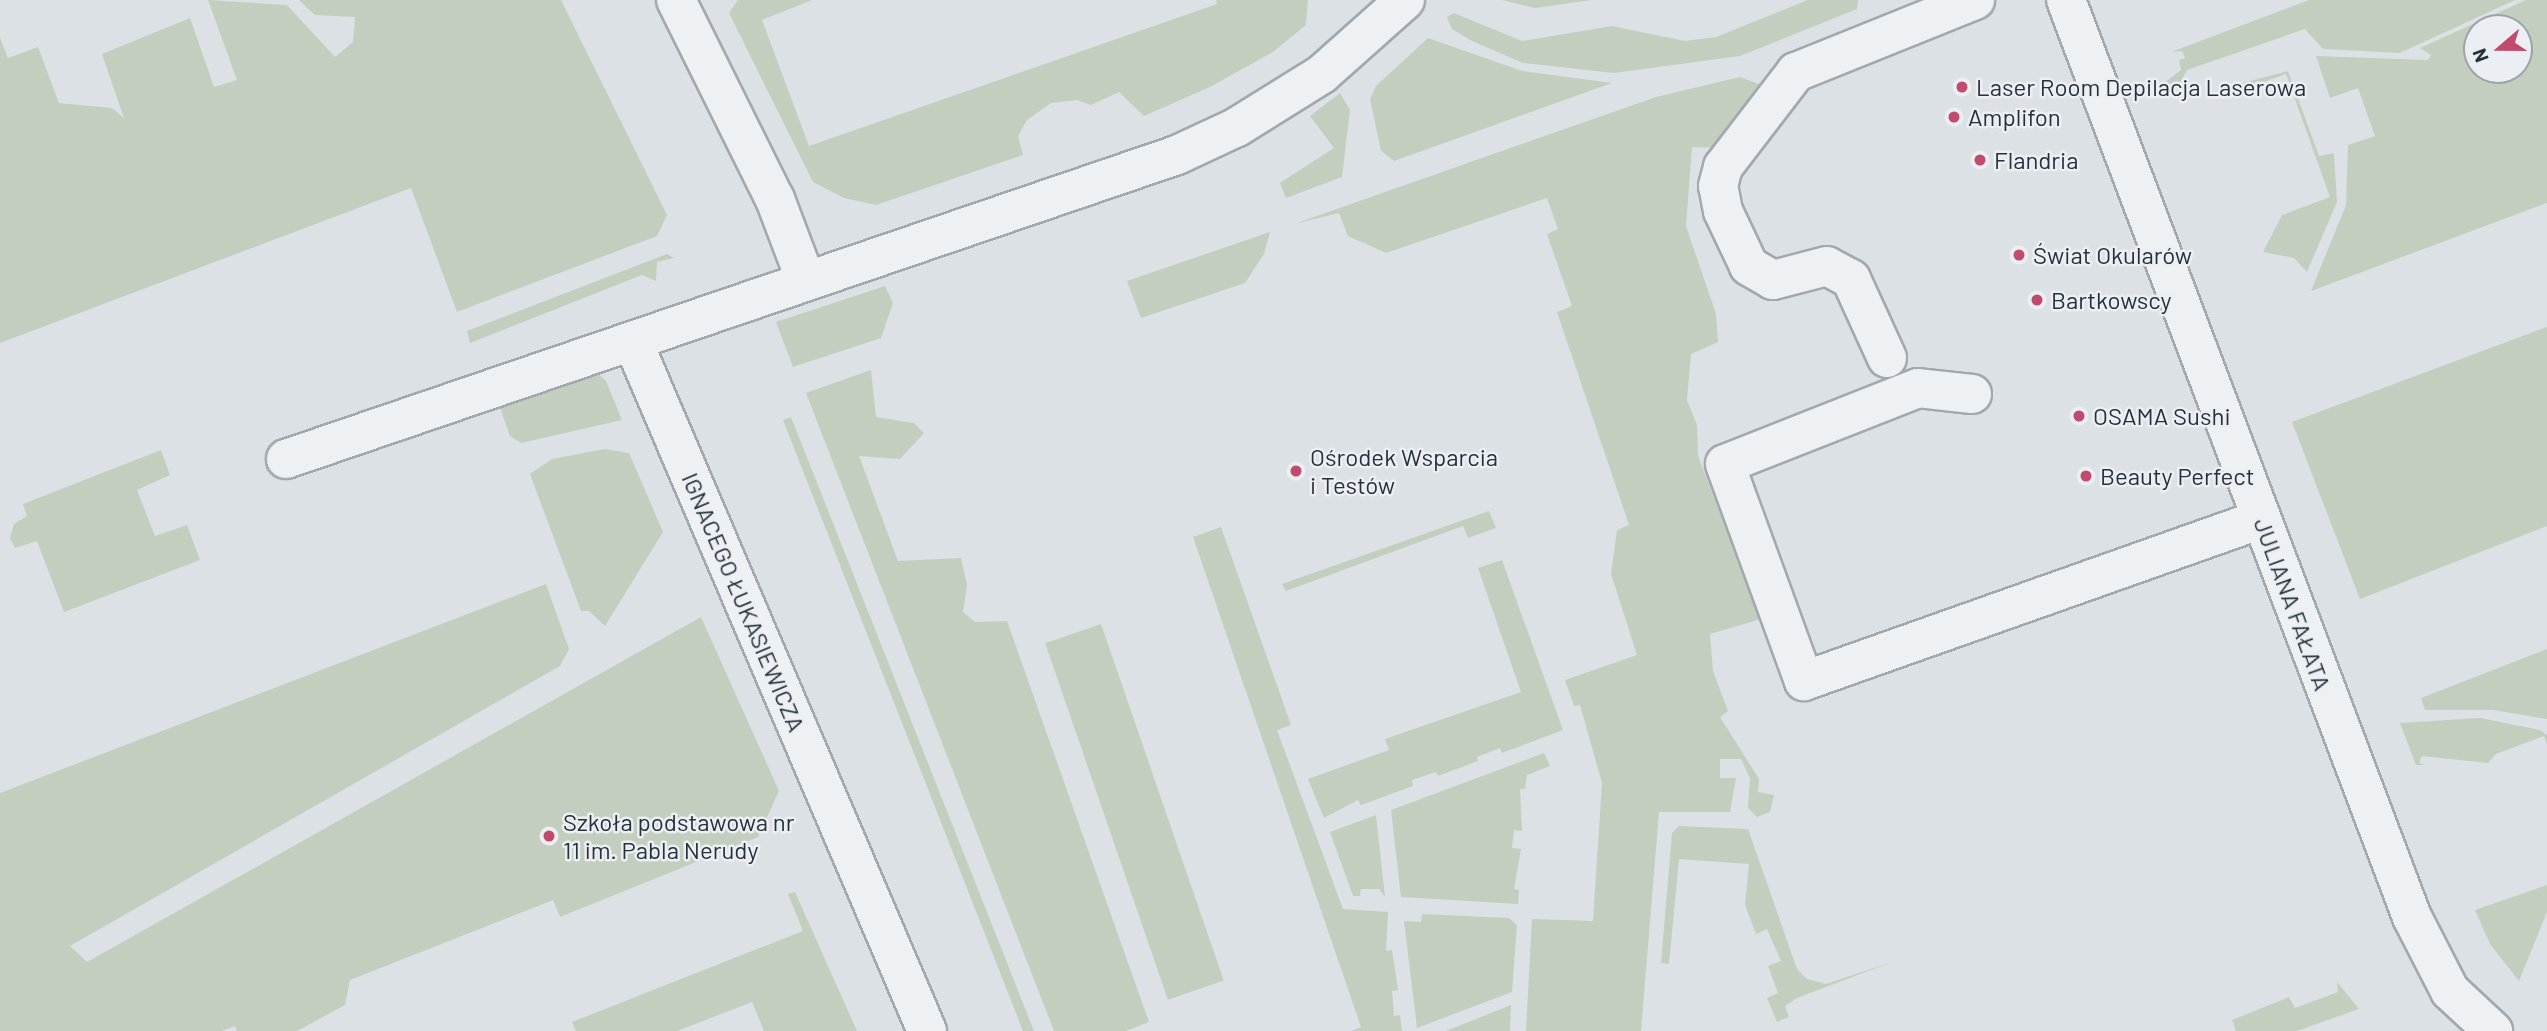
<!DOCTYPE html>
<html>
<head>
<meta charset="utf-8">
<style>
  body { margin:0 }
  #map { position:relative; width:2547px; height:1031px; overflow:hidden; background:#dce1e5; font-family:Barlow,sans-serif }
  div>[style] { position:absolute }
  [style*='--x'] { left:calc(var(--x)*1px); top:calc(var(--y)*1px); width:calc(var(--w)*1px); rotate:calc(var(--a)*1deg) }
  .green>* { inset:0; background:#c4cebe; transform-origin:0 0 }
  .roads { filter:drop-shadow(2px 0 #a2a9ae) drop-shadow(-2px 0 #a2a9ae) drop-shadow(0 2px #a2a9ae) drop-shadow(0 -2px #a2a9ae) }
  .street>* { height:38px; margin:-19px; padding:0 19px; transform-origin:19px; border-radius:19px; background:#eef1f4 }
  .dots>* { width:19px; height:19px; translate:-50% -50%; box-sizing:border-box; border:4px solid #ebeff3; border-radius:50% }
  span { translate:-50% -50%; white-space:nowrap; text-align:center; line-height:1.15; -webkit-text-stroke:5px #ebeff3; paint-order:stroke }
  .poi-label { font-size:24px; color:#27313a }
  .left { translate:0 -50%; text-align:left }
  .street-label { font-size:24px; color:#27313a }
  .north { position:absolute; left:2463px; top:14px; width:70px; height:70px; box-sizing:border-box; background:#ebeff3; border:2px solid #9da3a9; border-radius:50%; rotate:250deg; font-size:19px; font-weight:700; line-height:28px; text-align:center; color:#27313a }
  .north::after { content:''; display:block; margin:auto; width:24px; height:32px; background:#c14a6d; clip-path:polygon(50% 0,100% 100%,50% 72%,0 100%) }
</style>
</head>
<body>
<div id="map">
  <div class="green">
    <i style="clip-path:polygon(208px 0,287px 5px,335px 57px,353px 42px,355px 17px,315px 15px,299px 0,561px 0,667px 215px,657px 236px,457px 312px,411px 188px,0 343px,0 38px,8px 58px,38px 47px,59px 103px,112px 108px,124px 118px,102px 54px,190px 18px,214px 87px,237px 80px)"></i>
    <i style="clip-path:polygon(738px 0,812px 0,762px 20px,809px 146px,1217px 4px,1216px 0,1308px 0,1306px 25px,1273px 52px,1210px 87px,1144px 116px,1119px 92px,1091px 105px,1077px 100px,1051px 103px,1027px 120px,1018px 136px,1023px 155px,876px 205px,844px 198px,813px 182px,729px 13px)"></i>
    <i style="clip-path:polygon(1502px 0,1592px 0,1535px 8px)"></i>
    <i style="clip-path:polygon(1808px 0,1858px 0,1857px 9px,1740px 56px,1614px 73px,1523px 63px,1472px 41px,1452px 29px,1447px 17px,1454px 13px,1522px 41px,1612px 26px,1685px 41px,1716px 37px)"></i>
    <i style="clip-path:polygon(2309px 0,2515px 0,2400px 53px,2323px 49px,2305px 29px,2187px 70px,2178px 87px,2163px 84px,2181px 70px,2179px 60px,2185px 58px,2182px 51px,2171px 52px)"></i>
    <i style="clip-path:polygon(evenodd,2526px 0,2547px 0,2547px 203px,2311px 291px,2346px 205px,2348px 145px,2375px 136px,2358px 88px,2330px 98px,2316px 56px,2428px 60px,2431px 55px,2420px 48px,2526px 0,2477px 28px,2519px 28px,2519px 70px,2477px 70px,2477px 28px)"></i>
    <i style="clip-path:polygon(1428px 38px,1522px 71px,1612px 83px,1394px 161px,1381px 151px,1370px 99px,1376px 86px)"></i>
    <i style="clip-path:polygon(2288px 71px,2319px 156px,2334px 153px,2337px 202px,2307px 272px,2294px 258px,2263px 252px,2282px 215px,2330px 197px,2286px 74px,2241px 90px,2239px 84px)"></i>
    <i style="clip-path:polygon(1740px 77px,1767px 87px,1721px 148px,1692px 147px,1686px 226px,1716px 314px,1718px 342px,1691px 354px,1687px 400px,1697px 425px,1698px 456px,1761px 619px,1710px 634px,1713px 671px,1728px 711px,1720px 717px,1759px 779px,1758px 792px,1774px 795px,1770px 812px,1757px 817px,1748px 808px,1750px 778px,1741px 759px,1720px 759px,1720px 778px,1736px 778px,1730px 812px,1659px 812px,1641px 1031px,1526px 1031px,1532px 919px,1593px 921px,1602px 783px,1580px 705px,1574px 706px,1565px 680px,1637px 655px,1611px 574px,1617px 530px,1629px 525px,1557px 312px,1572px 306px,1547px 234px,1558px 229px,1547px 198px,1386px 253px,1348px 236px,1339px 213px,1294px 224px,1656px 97px)"></i>
    <i style="clip-path:polygon(1340px 93px,1350px 110px,1342px 177px,1286px 198px,1280px 183px,1334px 148px,1310px 116px)"></i>
    <i style="clip-path:polygon(1270px 232px,1264px 254px,1245px 283px,1141px 318px,1127px 281px)"></i>
    <i style="clip-path:polygon(667px 254px,674px 258px,657px 262px,656px 281px,642px 275px,470px 343px,467px 331px)"></i>
    <i style="clip-path:polygon(885px 286px,893px 303px,881px 338px,793px 367px,776px 322px)"></i>
    <i style="clip-path:polygon(2547px 327px,2547px 526px,2360px 599px,2292px 422px)"></i>
    <i style="clip-path:polygon(594px 370px,606px 381px,622px 420px,521px 443px,510px 436px,498px 402px)"></i>
    <i style="clip-path:polygon(871px 370px,876px 417px,914px 423px,924px 433px,900px 459px,859px 456px,898px 561px,961px 558px,967px 585px,963px 612px,975px 622px,1007px 621px,1149px 1022px,1126px 1031px,1054px 1031px,806px 393px)"></i>
    <i style="clip-path:polygon(791px 417px,1034px 1031px,1023px 1031px,783px 420px)"></i>
    <i style="clip-path:polygon(605px 449px,629px 453px,663px 532px,605px 626px,589px 611px,581px 611px,530px 474px,552px 459px)"></i>
    <i style="clip-path:polygon(161px 450px,170px 475px,137px 490px,155px 536px,187px 525px,200px 560px,64px 612px,37px 541px,15px 548px,10px 538px,14px 524px,27px 516px,23px 504px)"></i>
    <i style="clip-path:polygon(1489px 511px,1496px 528px,1468px 538px,1463px 526px,1286px 591px,1282px 584px)"></i>
    <i style="clip-path:polygon(1221px 527px,1291px 725px,1277px 730px,1343px 909px,1388px 912px,1386px 951px,1392px 950px,1398px 990px,1392px 991px,1394px 1016px,1400px 1015px,1402px 1031px,1352px 1031px,1361px 1027px,1193px 537px)"></i>
    <i style="clip-path:polygon(1502px 560px,1563px 730px,1502px 753px,1500px 748px,1477px 757px,1478px 761px,1438px 776px,1436px 772px,1412px 780px,1413px 786px,1361px 805px,1358px 800px,1324px 818px,1308px 779px,1389px 750px,1385px 739px,1521px 692px,1478px 568px)"></i>
    <i style="clip-path:polygon(546px 584px,569px 649px,560px 666px,70px 946px,87px 962px,701px 617px,779px 791px,758px 837px,560px 917px,553px 900px,350px 980px,345px 1005px,297px 1031px,237px 1031px,235px 1026px,222px 1031px,0 1031px,0 793px)"></i>
    <i style="left:1101px;top:624px;width:377px;height:59px;rotate:71deg"></i>
    <i style="clip-path:polygon(2547px 649px,2547px 719px,2493px 710px,2425px 710px,2421px 698px)"></i>
    <i style="clip-path:polygon(2480px 718px,2540px 730px,2547px 735px,2547px 744px,2544px 736px,2496px 754px,2488px 763px,2422px 756px,2419px 763px,2425px 765px,2416px 765px,2400px 723px)"></i>
    <i style="clip-path:polygon(1544px 753px,1550px 766px,1527px 775px,1525px 789px,1520px 789px,1522px 831px,1514px 830px,1512px 848px,1521px 849px,1514px 889px,1519px 890px,1518px 904px,1401px 897px,1391px 810px)"></i>
    <i style="clip-path:polygon(1376px 815px,1385px 897px,1379px 889px,1361px 889px,1360px 896px,1353px 896px,1330px 832px)"></i>
    <i style="clip-path:polygon(1679px 826px,1748px 829px,1797px 969px,1807px 979px,1826px 984px,1892px 962px,1797px 998px,1785px 1006px,1789px 1017px,1777px 1022px,1767px 998px,1778px 993px,1768px 966px,1781px 961px,1767px 929px,1756px 934px,1745px 905px,1749px 864px,1679px 859px,1669px 964px,1661px 963px,1672px 833px)"></i>
    <i style="clip-path:polygon(2547px 885px,2547px 912px,2519px 981px,2490px 944px,2475px 910px)"></i>
    <i style="clip-path:polygon(795px 892px,857px 1031px,764px 1031px,752px 1002px,677px 1031px,576px 1031px,572px 1022px,803px 931px,788px 894px)"></i>
    <i style="clip-path:polygon(1422px 914px,1509px 918px,1517px 925px,1512px 992px,1417px 1028px,1404px 921px,1421px 922px)"></i>
    <i style="clip-path:polygon(2337px 982px,2359px 1009px,2297px 1031px,2236px 1031px,2232px 1020px,2289px 997px,2295px 1008px,2338px 992px)"></i>
    <i style="clip-path:polygon(1511px 1005px,1510px 1031px,1446px 1031px)"></i>
  </div>
  <div class="roads">
    <div class="street">
      <i style="--x:676;--y:0;--w:222;--a:63.6"></i>
      <i style="--x:775;--y:199;--w:88;--a:69.3"></i>
      <i style="--x:2066;--y:0;--w:980;--a:69.33"></i>
      <i style="--x:2412;--y:917;--w:83;--a:62.8"></i>
      <i style="--x:2450;--y:991;--w:59;--a:42.9"></i>
      <i style="--x:633;--y:342;--w:749;--a:66.89"></i>
      <i style="--x:1887;--y:358;--w:87;--a:-114.5"></i>
      <i style="--x:1851;--y:279;--w:27;--a:-152"></i>
      <i style="--x:1827;--y:266;--w:56;--a:165.5"></i>
      <i style="--x:1773;--y:280;--w:28;--a:-150"></i>
      <i style="--x:1749;--y:266;--w:61;--a:-115.3"></i>
      <i style="--x:1723;--y:211;--w:25;--a:-101"></i>
      <i style="--x:1718;--y:186;--w:20;--a:-75"></i>
      <i style="--x:1723;--y:167;--w:120;--a:-52.5"></i>
      <i style="--x:1796;--y:72;--w:193;--a:-21.9"></i>
      <i style="--x:1972;--y:394;--w:54;--a:-173.7"></i>
      <i style="--x:1918;--y:388;--w:207;--a:158.5"></i>
      <i style="--x:1725;--y:464;--w:231;--a:70"></i>
      <i style="--x:1804;--y:681;--w:485;--a:-19.5"></i>
      <i style="--x:286;--y:459;--w:941;--a:-18.84"></i>
      <i style="--x:1177;--y:155;--w:66;--a:-25"></i>
      <i style="--x:1237;--y:127;--w:100;--a:-31.9"></i>
      <i style="--x:1322;--y:74;--w:111;--a:-41.7"></i>
    </div>
  </div>
  <div class="dots">
    <i style="left:1962px;top:87px;background:#c14a6d"></i>
    <i style="left:1954px;top:117px;background:#c14a6d"></i>
    <i style="left:1980px;top:160px;background:#c14a6d"></i>
    <i style="left:2019px;top:255px;background:#c14a6d"></i>
    <i style="left:2037px;top:300px;background:#c14a6d"></i>
    <i style="left:2079px;top:416px;background:#c14a6d"></i>
    <i style="left:1296px;top:471px;background:#c14a6d"></i>
    <i style="left:2086px;top:476px;background:#c14a6d"></i>
    <i style="left:549px;top:836px;background:#c14a6d"></i>
  </div>
  <div class="poi-label">
    <span class="left" style="left:1976px;top:87px">Laser Room Depilacja Laserowa</span>
    <span class="left" style="left:1968px;top:117px">Amplifon</span>
    <span class="left" style="left:1994px;top:160px">Flandria</span>
    <span class="left" style="left:2033px;top:255px">Świat Okularów</span>
    <span class="left" style="left:2051px;top:300px">Bartkowscy</span>
    <span class="left" style="left:2093px;top:416px">OSAMA Sushi</span>
    <span class="left" style="left:1310px;top:471px">Ośrodek Wsparcia<br>i Testów</span>
    <span class="left" style="left:2100px;top:476px">Beauty Perfect</span>
    <span class="left" style="left:563px;top:836px">Szkoła podstawowa nr<br>11 im. Pabla Nerudy</span>
  </div>
  <div class="street-label">
    <span style="left:744px;top:602px;rotate:67deg">IGNACEGO ŁUKASIEWICZA</span>
    <span style="left:2293px;top:604px;rotate:70deg">JULIANA FAŁATA</span>
  </div>
  <div class="north">N</div>
</div>
</body>
</html>
